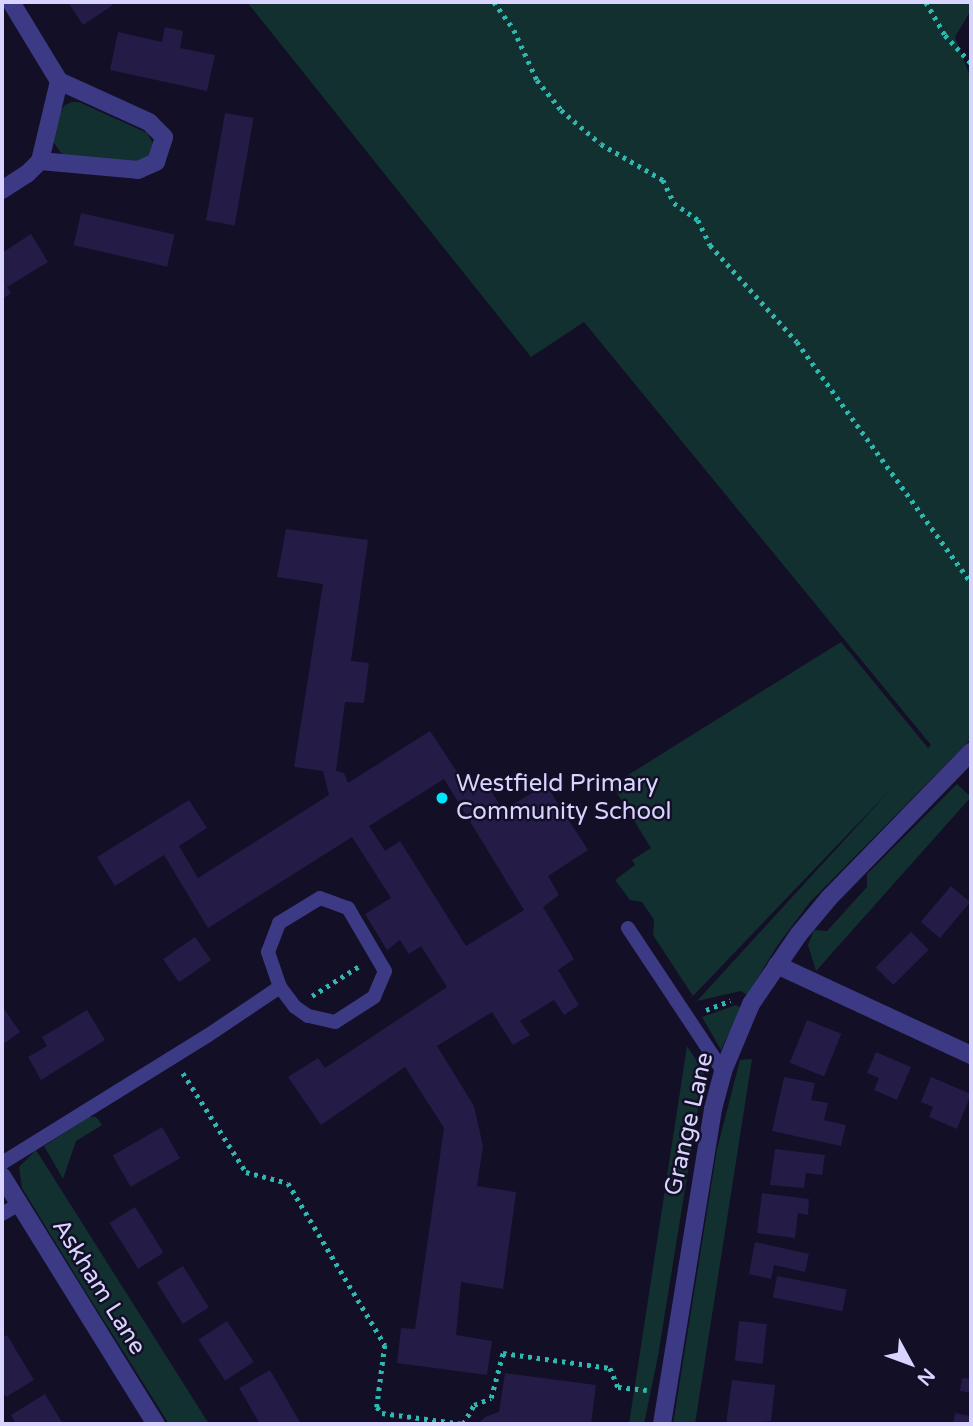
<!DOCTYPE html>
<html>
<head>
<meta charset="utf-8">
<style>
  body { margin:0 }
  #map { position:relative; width:973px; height:1426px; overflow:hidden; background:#130f26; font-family:"Varela Round",sans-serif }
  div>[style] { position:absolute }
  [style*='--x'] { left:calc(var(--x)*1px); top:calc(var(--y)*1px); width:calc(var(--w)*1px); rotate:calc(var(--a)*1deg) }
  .green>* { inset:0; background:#12302f }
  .building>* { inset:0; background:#241b47; transform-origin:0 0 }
  .path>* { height:4.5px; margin-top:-2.25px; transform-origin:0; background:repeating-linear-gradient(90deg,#2fb8b0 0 3.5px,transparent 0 8.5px) }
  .service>* { height:14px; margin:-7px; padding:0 7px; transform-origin:7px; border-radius:7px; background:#3d3a85 }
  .minor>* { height:18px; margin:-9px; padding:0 9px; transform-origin:9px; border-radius:9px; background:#3d3a85 }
  .tertiary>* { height:18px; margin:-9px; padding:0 9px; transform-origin:9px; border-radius:9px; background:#3d3a85 }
  .dots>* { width:19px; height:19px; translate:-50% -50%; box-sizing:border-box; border:4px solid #130f26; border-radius:50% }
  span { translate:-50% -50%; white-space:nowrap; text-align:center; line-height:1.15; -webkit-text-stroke:5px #130f26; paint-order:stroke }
  .poi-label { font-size:24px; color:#d9d4ff }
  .left { translate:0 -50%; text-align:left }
  .street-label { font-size:24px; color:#d9d4ff }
  .frame { position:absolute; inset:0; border:4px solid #d9d4ff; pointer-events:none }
  .north { position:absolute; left:875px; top:1328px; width:70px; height:70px; -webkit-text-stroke:5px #130f26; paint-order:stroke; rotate:131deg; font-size:19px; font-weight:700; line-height:28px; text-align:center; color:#d9d4ff }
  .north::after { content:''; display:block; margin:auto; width:24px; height:32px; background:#d9d4ff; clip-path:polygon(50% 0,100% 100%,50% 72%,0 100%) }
</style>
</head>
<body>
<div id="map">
  <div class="green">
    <i style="clip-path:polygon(247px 2px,971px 2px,971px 10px,955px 37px,971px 79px,971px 739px,810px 902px,777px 946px,747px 995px,741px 991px,697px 1001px,891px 789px,693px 996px,653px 935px,654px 920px,642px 902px,630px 900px,615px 880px,635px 865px,632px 860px,651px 848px,612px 785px,841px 642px,928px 748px,931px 745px,584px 322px,531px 357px)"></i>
    <i style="clip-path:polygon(72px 102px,79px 102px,147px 133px,153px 143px,150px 155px,138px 162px,68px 157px,61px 153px,52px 140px,59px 113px,65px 105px)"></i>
    <i style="clip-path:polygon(957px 784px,971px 797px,816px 971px,808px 945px,814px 930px,827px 931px,867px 887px,867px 874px)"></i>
    <i style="clip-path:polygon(736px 1005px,741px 1008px,721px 1050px,702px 1017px)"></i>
    <i style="clip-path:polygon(687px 1046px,704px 1072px,658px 1356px,644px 1424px,629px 1424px)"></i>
    <i style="clip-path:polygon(752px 1059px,695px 1424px,673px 1424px,717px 1149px,740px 1060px)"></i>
    <i style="clip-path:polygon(89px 1117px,96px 1117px,102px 1125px,76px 1141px,63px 1179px,44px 1146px)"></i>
    <i style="clip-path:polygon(36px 1150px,209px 1424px,169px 1424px,84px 1289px,22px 1188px,19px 1167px)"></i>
  </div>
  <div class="building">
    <i style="clip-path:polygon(68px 2px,110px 2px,113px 5px,83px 25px)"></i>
    <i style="clip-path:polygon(165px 27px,183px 31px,180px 48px,215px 55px,207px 91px,110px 70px,118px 32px,162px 42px)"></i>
    <i style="left:225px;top:113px;width:29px;height:109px;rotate:10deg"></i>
    <i style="left:81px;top:213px;width:96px;height:33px;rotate:13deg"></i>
    <i style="clip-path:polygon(31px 234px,48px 262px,7px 287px,11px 293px,2px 299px,2px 253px)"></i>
    <i style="clip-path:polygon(evenodd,286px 529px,368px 540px,351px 661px,369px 663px,364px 703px,345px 702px,336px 771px,344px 773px,348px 783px,430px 731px,469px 790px,486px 783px,503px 810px,546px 785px,588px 850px,548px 876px,559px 895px,543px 907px,574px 959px,558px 970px,579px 1005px,564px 1015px,554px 1000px,520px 1021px,530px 1035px,513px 1045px,492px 1012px,437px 1046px,474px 1106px,483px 1146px,477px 1186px,516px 1192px,503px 1289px,461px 1282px,456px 1335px,492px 1341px,487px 1375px,397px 1363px,401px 1328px,415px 1329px,444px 1128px,405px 1067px,321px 1125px,288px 1077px,318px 1058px,325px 1068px,447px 987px,421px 946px,409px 954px,400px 940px,387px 950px,365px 914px,391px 898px,352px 837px,208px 928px,164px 855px,115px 886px,97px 857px,189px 800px,207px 828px,179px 846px,198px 878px,329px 795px,323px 771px,294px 767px,323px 584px,277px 577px,286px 529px,444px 779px,524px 910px,466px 946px,400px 841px,385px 851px,369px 826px,444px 779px)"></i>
    <i style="left:951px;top:886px;width:25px;height:47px;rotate:40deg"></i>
    <i style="left:911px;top:932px;width:25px;height:50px;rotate:45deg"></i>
    <i style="left:195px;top:937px;width:28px;height:39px;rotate:55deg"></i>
    <i style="clip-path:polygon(2px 1006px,20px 1032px,2px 1045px)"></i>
    <i style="clip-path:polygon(87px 1010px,105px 1040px,41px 1080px,28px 1057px,47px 1046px,42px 1037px)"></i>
    <i style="left:807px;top:1020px;width:37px;height:46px;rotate:22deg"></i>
    <i style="clip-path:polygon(876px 1052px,911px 1067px,897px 1100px,874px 1090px,879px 1078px,867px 1073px)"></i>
    <i style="clip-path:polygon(784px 1077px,815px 1083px,811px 1100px,828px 1103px,824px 1120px,846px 1125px,841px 1146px,772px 1131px)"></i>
    <i style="clip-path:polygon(931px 1077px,971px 1094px,957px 1129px,929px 1117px,933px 1107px,921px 1102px)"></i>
    <i style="left:162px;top:1127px;width:36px;height:57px;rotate:60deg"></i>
    <i style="clip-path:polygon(775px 1149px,825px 1155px,822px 1175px,806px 1173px,804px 1188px,770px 1185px)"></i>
    <i style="clip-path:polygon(762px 1193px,809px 1199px,808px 1215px,798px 1213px,795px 1238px,757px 1233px)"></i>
    <i style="left:135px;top:1207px;width:54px;height:30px;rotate:58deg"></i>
    <i style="clip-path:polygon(755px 1242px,809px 1254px,805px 1272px,774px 1265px,771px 1279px,749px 1274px)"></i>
    <i style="left:183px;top:1266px;width:49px;height:31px;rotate:58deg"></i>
    <i style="left:777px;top:1276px;width:71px;height:22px;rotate:11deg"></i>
    <i style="left:227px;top:1321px;width:49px;height:34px;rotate:57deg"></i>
    <i style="left:739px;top:1321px;width:28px;height:40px;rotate:6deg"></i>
    <i style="clip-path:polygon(7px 1335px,34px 1380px,6px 1397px,2px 1391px,2px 1338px)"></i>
    <i style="clip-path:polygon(270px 1370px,300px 1422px,296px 1424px,260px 1424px,239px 1388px)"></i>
    <i style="clip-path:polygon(505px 1373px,596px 1385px,591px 1424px,478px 1424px,485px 1417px,499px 1412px)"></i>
    <i style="clip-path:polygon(962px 1378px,971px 1379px,971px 1393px,960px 1391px)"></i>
    <i style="clip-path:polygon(732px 1380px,775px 1385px,771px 1421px,726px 1424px)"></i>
    <i style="clip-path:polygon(45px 1394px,63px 1424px,16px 1424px,11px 1415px)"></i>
    <i style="clip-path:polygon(955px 1413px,971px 1416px,971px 1424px,953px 1424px)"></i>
  </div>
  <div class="path">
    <i style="--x:494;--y:2;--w:34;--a:54"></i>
    <i style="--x:514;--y:30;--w:55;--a:65.3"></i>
    <i style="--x:537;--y:80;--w:38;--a:51"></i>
    <i style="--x:561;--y:110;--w:52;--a:40.4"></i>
    <i style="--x:601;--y:144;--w:72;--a:30.1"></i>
    <i style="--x:663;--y:180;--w:25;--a:64"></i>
    <i style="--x:674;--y:203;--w:29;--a:35"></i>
    <i style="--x:698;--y:220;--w:28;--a:64"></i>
    <i style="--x:710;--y:245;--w:130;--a:48.1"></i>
    <i style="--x:797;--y:342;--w:296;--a:54.1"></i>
    <i style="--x:926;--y:2;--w:38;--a:60"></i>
    <i style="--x:945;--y:35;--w:38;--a:47"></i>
    <i style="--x:312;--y:996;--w:58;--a:-32.3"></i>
    <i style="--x:706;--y:1010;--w:26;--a:-21"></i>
    <i style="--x:183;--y:1073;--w:117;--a:57.5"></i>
    <i style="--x:246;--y:1172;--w:43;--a:14.7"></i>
    <i style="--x:288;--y:1183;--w:189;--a:59.1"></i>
    <i style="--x:385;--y:1345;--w:63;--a:97.4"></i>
    <i style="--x:377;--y:1407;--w:8;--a:50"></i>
    <i style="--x:382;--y:1413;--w:82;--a:7.7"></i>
    <i style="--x:463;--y:1424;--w:22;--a:-60"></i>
    <i style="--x:474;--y:1405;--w:18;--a:-22"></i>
    <i style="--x:491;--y:1398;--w:47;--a:-75.1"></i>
    <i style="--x:503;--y:1353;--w:108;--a:8"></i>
    <i style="--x:610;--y:1368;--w:21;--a:67"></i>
    <i style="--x:618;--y:1387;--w:29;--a:6"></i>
  </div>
  <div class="service">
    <i style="--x:320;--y:898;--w:30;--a:20"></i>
    <i style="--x:348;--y:908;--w:73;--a:59.6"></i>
    <i style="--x:385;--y:971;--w:28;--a:113"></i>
    <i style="--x:374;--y:997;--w:46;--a:147.3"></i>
    <i style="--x:335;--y:1022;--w:28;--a:-167"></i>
    <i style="--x:308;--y:1016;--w:16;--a:-145"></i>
    <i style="--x:295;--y:1007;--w:25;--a:-127"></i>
    <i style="--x:280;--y:987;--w:37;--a:-109"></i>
    <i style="--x:268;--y:952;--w:31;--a:-69"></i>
    <i style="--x:279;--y:923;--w:48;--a:-31.4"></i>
    <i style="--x:628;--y:928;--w:172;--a:56.4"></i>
    <i style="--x:2;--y:1163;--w:241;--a:-31.8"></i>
    <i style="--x:207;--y:1036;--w:88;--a:-33.9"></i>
    <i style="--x:2;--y:1214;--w:20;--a:-30"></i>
  </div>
  <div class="minor">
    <i style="--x:40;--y:161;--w:98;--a:5.2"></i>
    <i style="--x:138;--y:170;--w:20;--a:-24"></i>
    <i style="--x:156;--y:162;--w:26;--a:-72"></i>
    <i style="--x:164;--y:137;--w:21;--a:-135"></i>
    <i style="--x:149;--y:122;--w:99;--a:-155.5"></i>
    <i style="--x:2;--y:190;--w:30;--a:-33"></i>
    <i style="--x:27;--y:174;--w:18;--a:-45"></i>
    <i style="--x:40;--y:161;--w:82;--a:-76.6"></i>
    <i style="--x:59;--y:81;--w:92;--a:-121.3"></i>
    <i style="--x:777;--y:965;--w:214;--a:24.9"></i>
    <i style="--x:662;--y:1424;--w:319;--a:-80.8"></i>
    <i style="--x:713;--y:1109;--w:39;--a:-75"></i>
    <i style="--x:723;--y:1071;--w:73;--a:-67.3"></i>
    <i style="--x:751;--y:1004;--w:85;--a:-55.6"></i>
    <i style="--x:799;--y:934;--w:47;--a:-50.2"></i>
    <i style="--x:829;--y:898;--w:204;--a:-45.8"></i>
  </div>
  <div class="tertiary">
    <i style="--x:2;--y:1176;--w:292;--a:58.2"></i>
  </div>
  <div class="dots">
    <i style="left:442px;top:798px;background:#00e5ff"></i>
  </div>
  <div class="poi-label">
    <span class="left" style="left:456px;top:798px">Westfield Primary<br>Community School</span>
  </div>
  <div class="street-label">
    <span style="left:689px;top:1124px;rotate:-77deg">Grange Lane</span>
    <span style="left:99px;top:1287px;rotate:58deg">Askham Lane</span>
  </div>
  <div class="frame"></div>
  <div class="north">N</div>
</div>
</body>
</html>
